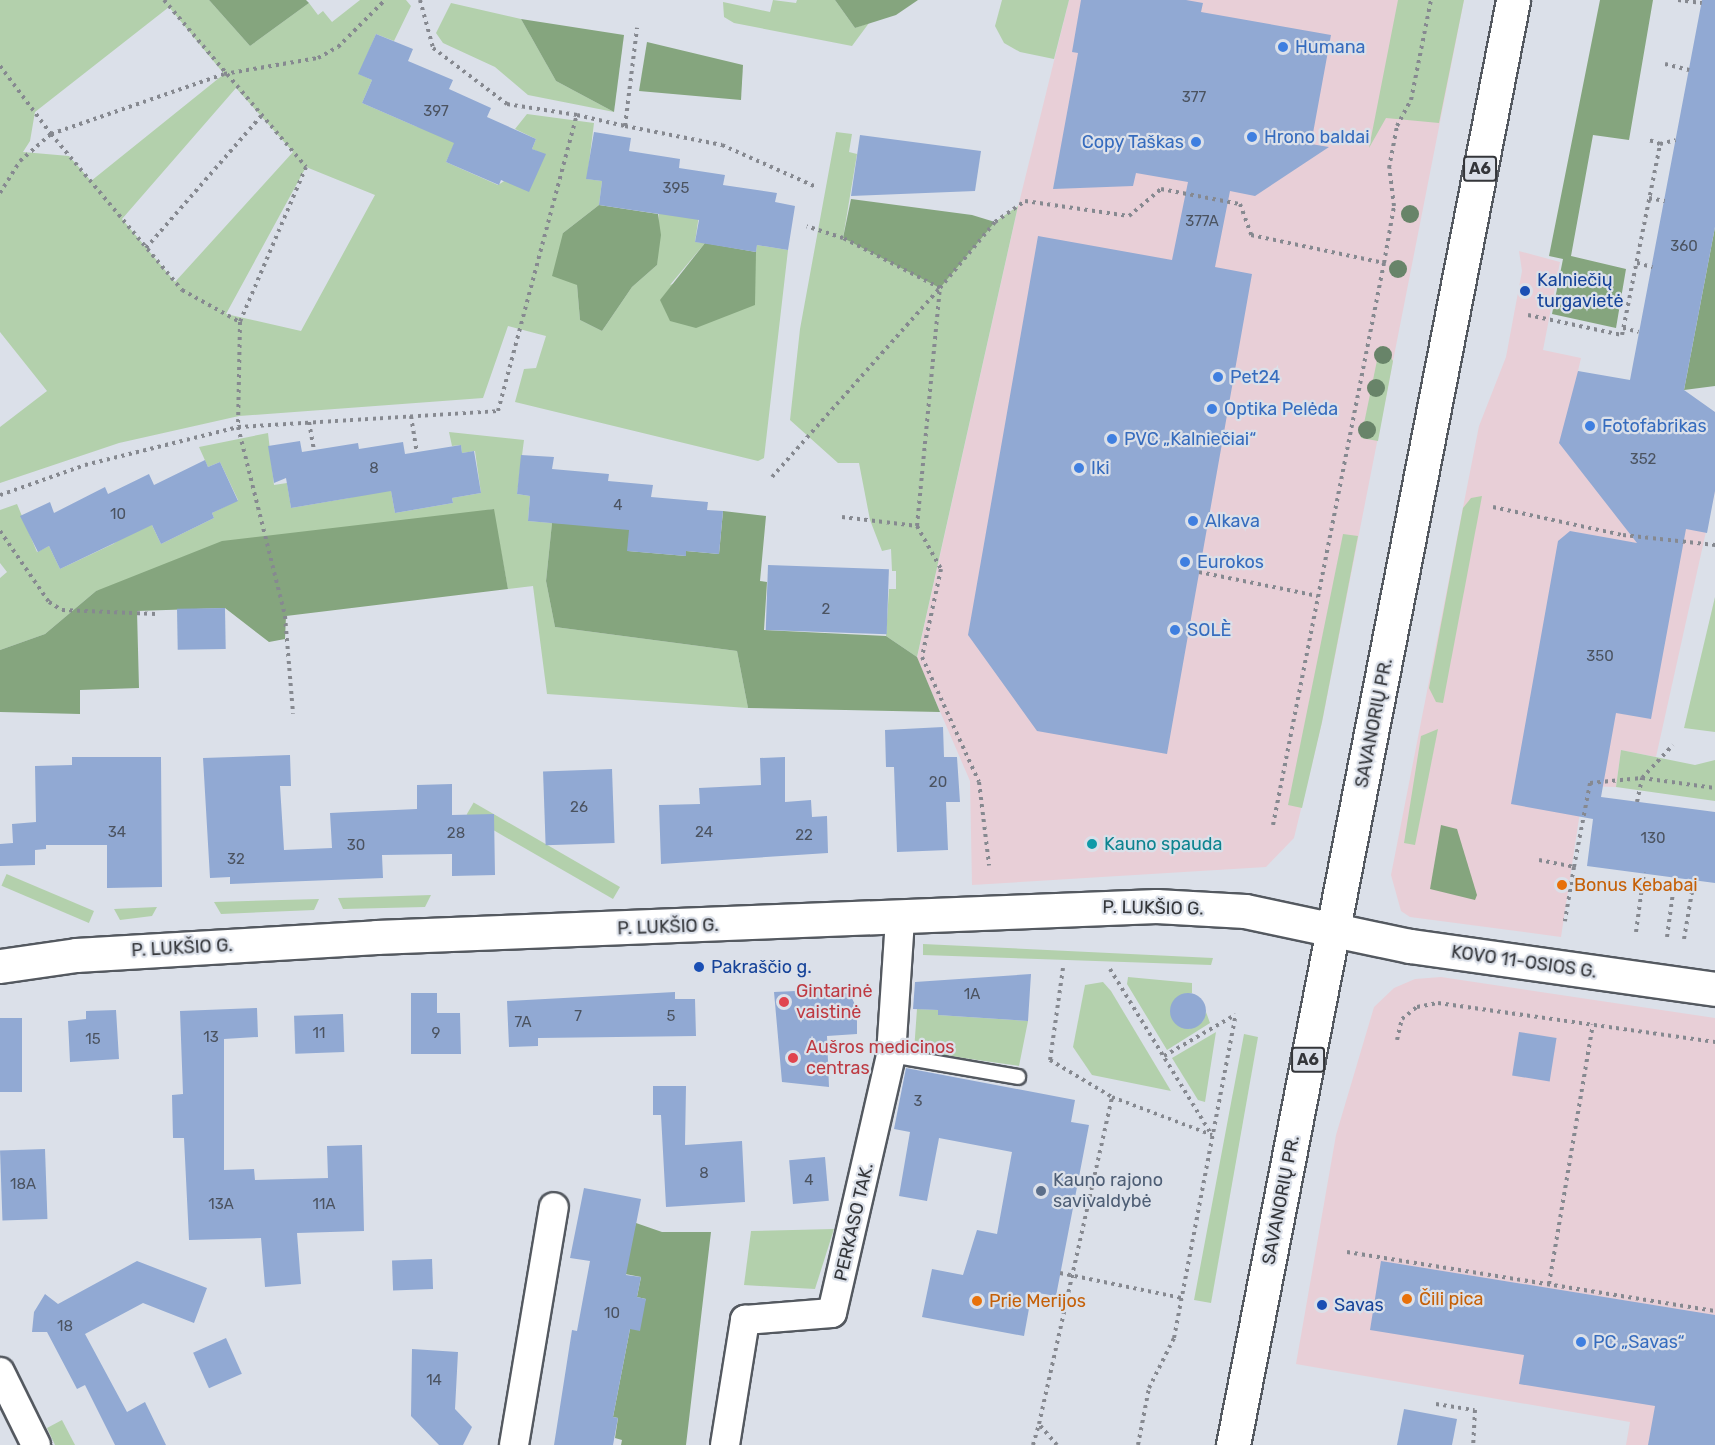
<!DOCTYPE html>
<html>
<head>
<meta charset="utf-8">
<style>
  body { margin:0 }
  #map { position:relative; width:1715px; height:1445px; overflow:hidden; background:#dbe0e9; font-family:Rubik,sans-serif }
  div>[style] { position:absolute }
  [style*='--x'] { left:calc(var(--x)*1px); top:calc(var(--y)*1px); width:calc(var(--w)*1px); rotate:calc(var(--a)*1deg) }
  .commercial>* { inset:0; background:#e8cfd7 }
  .green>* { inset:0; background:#b3d0ac; transform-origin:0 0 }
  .forest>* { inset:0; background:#85a57e }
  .building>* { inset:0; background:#91a9d3; transform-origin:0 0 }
  .round { border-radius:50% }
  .path>* { height:4px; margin-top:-2px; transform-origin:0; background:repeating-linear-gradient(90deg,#868990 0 3px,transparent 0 7.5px) }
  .roads { filter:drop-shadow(2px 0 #545960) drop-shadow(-2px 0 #545960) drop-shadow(0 2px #545960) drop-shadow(0 -2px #545960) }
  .service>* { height:14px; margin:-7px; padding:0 7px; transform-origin:7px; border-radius:7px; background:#fff }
  .minor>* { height:28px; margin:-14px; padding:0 14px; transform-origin:14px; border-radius:14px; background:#fff }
  .secondary>* { height:33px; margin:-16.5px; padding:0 16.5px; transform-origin:16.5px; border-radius:16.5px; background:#fff }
  .primary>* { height:33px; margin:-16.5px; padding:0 16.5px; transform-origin:16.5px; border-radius:16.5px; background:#fff }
  .trees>* { width:18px; height:18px; margin:-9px; border-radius:50%; background:#688469 }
  .dots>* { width:16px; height:16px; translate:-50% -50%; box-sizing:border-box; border:3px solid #dbe0e9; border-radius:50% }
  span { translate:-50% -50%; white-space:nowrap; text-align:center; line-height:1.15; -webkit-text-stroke:4.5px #dbe0e9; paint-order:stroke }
  .number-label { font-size:15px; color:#4b5360 }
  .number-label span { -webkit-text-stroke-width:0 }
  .shield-label span { padding:2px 4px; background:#dbe0e9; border:2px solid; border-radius:4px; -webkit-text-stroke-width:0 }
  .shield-label { font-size:16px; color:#34363a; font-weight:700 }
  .shop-label { font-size:18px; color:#366cbe }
  .left { translate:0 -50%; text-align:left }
  .right { translate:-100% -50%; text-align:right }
  .transit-label { font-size:18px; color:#164399 }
  .street-label { font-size:18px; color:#34363a }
  .culture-label { font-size:18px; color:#0d838f }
  .food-label { font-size:18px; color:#c56008 }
  .health-label { font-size:18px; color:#be3a42 }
  .service-label { font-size:18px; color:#4e5e75 }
</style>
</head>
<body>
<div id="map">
  <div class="commercial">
    <i style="clip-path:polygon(1069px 0,1464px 0,1322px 722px,1294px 838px,1266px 867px,972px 885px,970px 781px,917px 658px,1017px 211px)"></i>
    <i style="clip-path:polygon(1519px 251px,1560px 262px,1543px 350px,1581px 358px,1578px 371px,1715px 412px,1715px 491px,1656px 757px,1621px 750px,1616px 787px,1584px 786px,1561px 937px,1410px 917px,1401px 911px,1391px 875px,1479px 426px,1506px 357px,1522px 271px)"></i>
    <i style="clip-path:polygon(1441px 977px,1715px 1018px,1715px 1445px,1626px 1445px,1630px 1422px,1296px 1364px,1336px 1135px,1374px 1007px,1394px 988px,1415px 979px)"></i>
  </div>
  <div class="green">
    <i style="clip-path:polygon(evenodd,0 0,209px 0,250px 46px,309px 3px,318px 15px,323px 11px,332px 22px,360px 0,406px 0,411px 6px,394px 41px,376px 34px,359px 74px,372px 80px,362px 103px,415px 126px,457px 138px,446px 162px,498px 185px,545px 155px,532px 149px,536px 139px,515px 129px,527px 114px,594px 123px,587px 179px,602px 181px,599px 205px,563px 233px,577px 285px,580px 320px,602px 331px,632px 287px,657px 265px,659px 209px,699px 215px,695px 242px,705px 243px,670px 285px,756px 252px,757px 245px,788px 250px,764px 458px,758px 461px,515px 402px,524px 369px,536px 368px,546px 336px,508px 326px,483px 398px,239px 416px,119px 443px,0 483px,0 427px,47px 391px,0 332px,0 0,169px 7px,224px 74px,91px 181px,69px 156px,23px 152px,30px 141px,35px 112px,169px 7px,0 0,236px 88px,293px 152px,175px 282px,122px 219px,236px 88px,0 0,306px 167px,375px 195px,301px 331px,226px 314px,306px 167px)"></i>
    <i style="clip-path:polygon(773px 0,796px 3px,797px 0,835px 0,855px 28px,869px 23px,852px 46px,734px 23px,724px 17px,723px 2px,770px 12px)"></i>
    <i style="clip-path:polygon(1002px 0,1069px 0,1054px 59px,1020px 52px,1004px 43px,995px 26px)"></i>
    <i style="clip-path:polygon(1398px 0,1464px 0,1439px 123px,1386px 118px,1369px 148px)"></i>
    <i style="clip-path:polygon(451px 3px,521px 19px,556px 81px,614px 112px,528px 95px,495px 67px,443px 43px,436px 33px)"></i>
    <i style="clip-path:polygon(836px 132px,852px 134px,849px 152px,857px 154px,843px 238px,940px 287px,995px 222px,1018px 206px,917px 657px,886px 636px,889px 589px,896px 589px,896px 571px,892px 571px,891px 549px,882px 551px,870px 520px,859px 463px,838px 463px,790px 420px,800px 329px)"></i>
    <i style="clip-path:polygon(1380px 346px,1386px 348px,1393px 361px,1378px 441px,1361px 438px)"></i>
    <i style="clip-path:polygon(449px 432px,524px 440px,517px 494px,530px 496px,528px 521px,552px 523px,546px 581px,555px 627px,737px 651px,748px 708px,547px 694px,533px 586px,508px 589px,493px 509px,96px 591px,45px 634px,0 650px,0 578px,7px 572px,0 563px,0 510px,17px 504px,37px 552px,49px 546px,60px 569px,113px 544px,149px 519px,161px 544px,214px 518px,212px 513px,238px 500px,220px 462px,208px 467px,199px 447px,268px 433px,274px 485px,287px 483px,291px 508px,349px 498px,390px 485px,395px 513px,453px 503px,452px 498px,481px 493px,475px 451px,462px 453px,461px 445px,452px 446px)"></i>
    <i style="clip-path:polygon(1482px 496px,1443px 703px,1436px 702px,1429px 688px,1463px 508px,1471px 498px)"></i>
    <i style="clip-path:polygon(1343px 534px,1358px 536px,1322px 722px,1302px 808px,1288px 805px)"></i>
    <i style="clip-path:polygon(1715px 597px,1715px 732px,1684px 728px)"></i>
    <i style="clip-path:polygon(1438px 729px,1415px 845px,1404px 843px,1421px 736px)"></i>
    <i style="clip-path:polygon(1621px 750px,1695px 765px,1715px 760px,1715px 801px,1616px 787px)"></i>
    <i style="left:620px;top:887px;width:14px;height:169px;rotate:120deg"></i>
    <i style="clip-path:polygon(431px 895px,425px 907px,343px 909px,338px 898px)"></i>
    <i style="clip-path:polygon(319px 899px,314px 910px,221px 914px,214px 902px)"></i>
    <i style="clip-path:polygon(157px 907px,152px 916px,120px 920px,114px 909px)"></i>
    <i style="left:94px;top:911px;width:13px;height:95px;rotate:113deg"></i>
    <i style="clip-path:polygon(923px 944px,1213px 958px,1211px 965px,923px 955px)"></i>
    <i style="clip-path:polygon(1128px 977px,1192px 983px,1192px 993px,1183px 994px,1172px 1005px,1174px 1021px,1189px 1029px,1203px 1021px,1206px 1012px,1210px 1023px,1167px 1050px,1127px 984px)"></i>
    <i style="clip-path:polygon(1103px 982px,1111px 991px,1171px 1091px,1092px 1075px,1073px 1047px,1085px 985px)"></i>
    <i style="clip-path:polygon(917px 1009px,938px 1010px,938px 1015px,1028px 1021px,1019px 1066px,914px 1051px)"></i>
    <i style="clip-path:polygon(1216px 1032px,1205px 1102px,1198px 1100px,1172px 1058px)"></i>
    <i style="clip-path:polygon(1244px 1034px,1258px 1037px,1211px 1303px,1194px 1300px)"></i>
    <i style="clip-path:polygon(834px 1229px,815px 1289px,744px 1285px,751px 1231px)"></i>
    <i style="clip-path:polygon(62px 1420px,75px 1445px,55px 1445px,47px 1428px)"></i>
  </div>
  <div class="forest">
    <i style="clip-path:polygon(209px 0,306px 0,309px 3px,250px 46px)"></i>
    <i style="clip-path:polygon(835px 0,918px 0,896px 15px,855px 28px)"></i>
    <i style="clip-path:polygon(1600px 0,1653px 0,1629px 140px,1593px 135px,1571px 256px,1626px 269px,1616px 328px,1552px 314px,1563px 259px,1549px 256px)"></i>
    <i style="clip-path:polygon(521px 19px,624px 35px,614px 112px,556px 81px)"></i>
    <i style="clip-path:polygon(647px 42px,743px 65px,741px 100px,639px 91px)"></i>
    <i style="clip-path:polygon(851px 199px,972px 215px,995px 222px,940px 288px,843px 238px)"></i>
    <i style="clip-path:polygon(599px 205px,658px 214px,661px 235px,657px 265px,632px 287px,602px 331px,580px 320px,577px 285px,552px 276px,563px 233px)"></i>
    <i style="clip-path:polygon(1715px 227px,1715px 386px,1684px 390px)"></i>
    <i style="clip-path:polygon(705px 243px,756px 252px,755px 305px,696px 328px,670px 321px,660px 300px)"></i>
    <i style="clip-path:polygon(494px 509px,508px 589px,286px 616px,285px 639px,269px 642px,225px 608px,137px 611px,139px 688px,80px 690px,80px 714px,0 712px,0 650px,45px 634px,96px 591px,222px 541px)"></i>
    <i style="clip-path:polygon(723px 511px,766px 516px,760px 581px,767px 582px,764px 630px,886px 636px,917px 657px,940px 712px,748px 708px,737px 651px,555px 627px,546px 581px,552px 523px,630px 524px,628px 551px,686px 556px,686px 551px,719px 554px)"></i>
    <i style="clip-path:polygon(1441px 825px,1457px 829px,1477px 895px,1475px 900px,1430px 889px)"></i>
    <i style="clip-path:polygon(636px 1223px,662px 1232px,711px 1232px,686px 1445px,621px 1445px,622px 1440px,615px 1438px,618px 1418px,613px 1417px,630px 1329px,646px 1299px,637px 1297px,641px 1277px,620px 1273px)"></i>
  </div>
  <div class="building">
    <i style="clip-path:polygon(1081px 0,1186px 0,1203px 3px,1201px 12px,1331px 35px,1311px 144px,1329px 147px,1255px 196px,1230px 191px,1215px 267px,1252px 274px,1167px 754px,1037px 731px,968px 635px,1038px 236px,1172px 260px,1188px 182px,1136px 173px,1133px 186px,1053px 189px,1078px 53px,1072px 52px)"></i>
    <i style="clip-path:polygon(1702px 0,1715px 0,1715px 227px,1684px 390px,1715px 412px,1715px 491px,1707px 533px,1686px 529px,1651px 719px,1616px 713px,1601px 797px,1715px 812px,1715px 883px,1587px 866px,1593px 819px,1511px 804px,1558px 541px,1570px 531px,1637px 543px,1559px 443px,1578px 371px,1630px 380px)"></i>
    <i style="clip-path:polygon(376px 34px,413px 49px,408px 61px,453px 80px,449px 89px,491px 108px,487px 117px,536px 139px,532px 149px,546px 154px,529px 192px,501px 180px,499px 185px,446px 162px,454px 143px,362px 103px,372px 80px,358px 74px)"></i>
    <i style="clip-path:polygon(594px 132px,631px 138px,629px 151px,680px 159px,679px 168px,725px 175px,723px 185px,777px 193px,775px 202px,795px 206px,788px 250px,757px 245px,756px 252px,695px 242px,699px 220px,599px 205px,602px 181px,586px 179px)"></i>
    <i style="clip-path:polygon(860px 135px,981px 151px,975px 191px,851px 196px)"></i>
    <i style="clip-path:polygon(300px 441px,302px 452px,358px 443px,359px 449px,403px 442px,405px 454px,461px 445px,462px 453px,474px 451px,481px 493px,452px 498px,453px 503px,395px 513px,391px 491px,291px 508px,286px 478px,274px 483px,268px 446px)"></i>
    <i style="clip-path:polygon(521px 455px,554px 457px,552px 469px,609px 474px,608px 481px,653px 485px,651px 497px,708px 502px,707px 510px,723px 511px,719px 554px,686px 551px,686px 556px,627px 551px,629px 530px,528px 521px,530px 496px,517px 494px)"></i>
    <i style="clip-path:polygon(205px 460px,208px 467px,220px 462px,238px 501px,212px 513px,214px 518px,161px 544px,152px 525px,60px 569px,49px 546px,38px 552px,20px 516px,50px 502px,54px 513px,105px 487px,108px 494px,149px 474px,154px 485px)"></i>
    <i style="left:768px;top:565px;width:121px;height:65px;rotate:2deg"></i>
    <i style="left:225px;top:608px;width:41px;height:48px;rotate:89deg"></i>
    <i style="clip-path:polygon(943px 727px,944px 757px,957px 757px,960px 802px,946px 802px,948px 850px,897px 852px,894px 767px,886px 767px,885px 730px)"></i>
    <i style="clip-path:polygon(290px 755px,291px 786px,280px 786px,284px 850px,332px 848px,330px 813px,417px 809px,417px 785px,452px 784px,452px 815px,494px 814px,495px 875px,452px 876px,452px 854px,382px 855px,383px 878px,230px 884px,230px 877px,210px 878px,203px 758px)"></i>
    <i style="clip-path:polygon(72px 757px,161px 757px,162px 887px,107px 888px,107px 845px,46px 845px,46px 849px,35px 850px,35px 865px,0 866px,0 844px,13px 843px,12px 824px,36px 822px,35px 766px,72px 765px)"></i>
    <i style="clip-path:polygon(785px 757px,785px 802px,811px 800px,812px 817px,827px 816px,828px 853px,661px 864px,659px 805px,700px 804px,699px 788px,761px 785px,760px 758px)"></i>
    <i style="left:612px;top:769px;width:74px;height:69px;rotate:88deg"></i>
    <i style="clip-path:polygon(1031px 974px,1028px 1021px,938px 1015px,938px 1010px,913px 1009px,915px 982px)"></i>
    <i style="clip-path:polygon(838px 989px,851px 996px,857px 1009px,857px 1034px,827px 1036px,829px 1087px,782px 1082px,774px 992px)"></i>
    <i style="clip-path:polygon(675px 992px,675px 999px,695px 999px,696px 1036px,538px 1038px,538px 1046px,509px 1047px,507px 1001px)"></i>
    <i style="clip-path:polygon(411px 993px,437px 993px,437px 1013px,460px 1013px,461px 1054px,411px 1054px)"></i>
    <i class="round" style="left:1170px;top:993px;width:36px;height:36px"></i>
    <i style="clip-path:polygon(257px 1008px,258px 1037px,224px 1039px,224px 1170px,254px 1169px,255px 1180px,328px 1178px,327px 1146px,362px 1145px,364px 1231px,297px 1233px,301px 1284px,265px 1287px,261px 1238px,189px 1240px,184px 1138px,173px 1138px,172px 1095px,183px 1094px,180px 1011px)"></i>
    <i style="clip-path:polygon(116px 1010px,119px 1059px,70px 1062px,68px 1021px,86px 1019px,86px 1011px)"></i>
    <i style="left:343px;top:1014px;width:38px;height:49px;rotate:88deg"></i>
    <i style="left:0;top:1018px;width:22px;height:74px"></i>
    <i style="left:1519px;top:1032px;width:38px;height:44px;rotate:9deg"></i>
    <i style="clip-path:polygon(906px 1068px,1075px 1100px,1071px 1122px,1089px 1125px,1056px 1296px,1032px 1292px,1024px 1336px,922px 1317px,932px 1269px,963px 1275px,977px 1230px,997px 1234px,1012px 1152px,939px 1138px,927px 1201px,899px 1196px,910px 1132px,894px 1129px)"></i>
    <i style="clip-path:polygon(653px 1086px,686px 1086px,685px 1145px,742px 1141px,745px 1202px,666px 1207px,661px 1115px,653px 1115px)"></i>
    <i style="left:45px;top:1149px;width:70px;height:45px;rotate:88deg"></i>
    <i style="left:825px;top:1157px;width:44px;height:36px;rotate:85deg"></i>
    <i style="clip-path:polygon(584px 1188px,641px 1199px,626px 1275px,641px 1277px,637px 1297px,646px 1299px,640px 1331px,630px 1329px,613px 1417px,618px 1418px,613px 1445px,554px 1445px,572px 1330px,577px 1331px,590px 1261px,570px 1258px)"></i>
    <i style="left:432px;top:1259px;width:30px;height:40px;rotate:88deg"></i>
    <i style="clip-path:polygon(137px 1261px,207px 1288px,194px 1323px,143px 1303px,85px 1334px,127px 1412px,145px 1402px,166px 1445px,115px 1445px,85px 1385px,77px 1389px,47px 1332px,32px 1332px,34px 1312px,45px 1294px,58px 1304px)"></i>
    <i style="clip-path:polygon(1381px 1261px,1715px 1315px,1715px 1445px,1648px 1445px,1655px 1406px,1519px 1384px,1524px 1355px,1370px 1330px)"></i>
    <i style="left:226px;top:1338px;width:39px;height:36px;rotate:66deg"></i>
    <i style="clip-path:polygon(412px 1349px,458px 1352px,455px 1409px,472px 1427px,463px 1445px,439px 1445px,411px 1416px)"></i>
    <i style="clip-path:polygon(1404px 1409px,1457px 1419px,1452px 1445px,1397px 1445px)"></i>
  </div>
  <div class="path">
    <i style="--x:164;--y:0;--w:219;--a:49.6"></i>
    <i style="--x:306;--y:167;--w:168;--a:113.1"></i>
    <i style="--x:240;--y:322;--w:105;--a:91.1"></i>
    <i style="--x:238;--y:427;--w:195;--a:76"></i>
    <i style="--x:285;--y:616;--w:98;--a:85.3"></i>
    <i style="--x:420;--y:0;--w:50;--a:74.8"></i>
    <i style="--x:433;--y:48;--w:93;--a:37.1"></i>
    <i style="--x:507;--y:104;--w:71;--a:8.9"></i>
    <i style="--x:1678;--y:0;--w:24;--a:7"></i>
    <i style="--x:1665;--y:64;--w:25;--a:14"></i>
    <i style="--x:0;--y:66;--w:85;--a:53.1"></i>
    <i style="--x:51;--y:134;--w:204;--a:50"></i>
    <i style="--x:182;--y:290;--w:66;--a:28.9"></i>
    <i style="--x:625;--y:126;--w:99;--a:11.1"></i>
    <i style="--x:722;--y:145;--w:101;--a:24"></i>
    <i style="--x:1660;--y:144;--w:16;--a:-14"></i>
    <i style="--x:0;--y:193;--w:38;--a:-58"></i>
    <i style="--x:20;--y:161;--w:41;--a:-41.1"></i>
    <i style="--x:51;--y:134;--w:183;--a:-19.1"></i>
    <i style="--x:224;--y:74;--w:95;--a:-9.7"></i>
    <i style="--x:318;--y:58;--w:23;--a:-29"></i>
    <i style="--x:338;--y:47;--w:66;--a:-45"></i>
    <i style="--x:1649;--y:198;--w:16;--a:11"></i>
    <i style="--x:146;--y:248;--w:175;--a:-48.9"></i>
    <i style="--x:1637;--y:263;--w:16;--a:15"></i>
    <i style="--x:1528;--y:315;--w:96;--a:12"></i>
    <i style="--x:1622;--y:335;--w:195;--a:-78.7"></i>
    <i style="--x:1660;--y:144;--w:12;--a:-160"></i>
    <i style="--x:1623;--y:328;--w:16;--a:14"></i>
    <i style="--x:411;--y:416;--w:36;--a:81"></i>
    <i style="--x:309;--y:422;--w:28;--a:80"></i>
    <i style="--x:772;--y:477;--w:253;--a:-48.4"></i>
    <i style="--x:940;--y:288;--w:109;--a:-152.7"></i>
    <i style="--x:843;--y:238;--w:38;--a:-162"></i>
    <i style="--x:0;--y:495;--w:90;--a:-19.4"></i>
    <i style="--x:85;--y:465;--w:158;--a:-13.9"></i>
    <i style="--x:238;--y:427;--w:260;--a:-3.5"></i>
    <i style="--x:498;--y:411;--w:306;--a:-75.1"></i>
    <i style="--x:577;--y:115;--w:49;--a:12.9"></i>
    <i style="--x:625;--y:126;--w:99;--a:-83"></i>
    <i style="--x:1493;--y:507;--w:133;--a:12.2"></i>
    <i style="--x:1623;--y:535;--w:93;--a:6.2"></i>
    <i style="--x:842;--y:517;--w:76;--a:6.8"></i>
    <i style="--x:917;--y:526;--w:49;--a:60.8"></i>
    <i style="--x:941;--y:569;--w:90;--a:102.2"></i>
    <i style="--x:922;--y:657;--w:137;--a:65.5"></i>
    <i style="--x:979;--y:782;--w:84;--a:83.1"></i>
    <i style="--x:917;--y:526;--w:239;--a:-84.5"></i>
    <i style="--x:940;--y:288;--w:86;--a:-50.2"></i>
    <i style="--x:995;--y:222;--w:37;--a:-35"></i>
    <i style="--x:1025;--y:201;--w:105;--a:8.2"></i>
    <i style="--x:1129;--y:216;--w:42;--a:-40.2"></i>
    <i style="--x:1161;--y:189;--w:80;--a:10.8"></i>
    <i style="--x:1240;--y:204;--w:33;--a:70"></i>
    <i style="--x:1251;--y:235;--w:136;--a:11.9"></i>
    <i style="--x:0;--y:531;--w:86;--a:55.4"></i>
    <i style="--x:49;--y:602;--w:15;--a:32"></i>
    <i style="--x:62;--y:610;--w:94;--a:2.4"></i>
    <i style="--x:1199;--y:572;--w:121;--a:11.4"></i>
    <i style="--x:1637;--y:802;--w:25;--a:-78"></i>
    <i style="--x:1642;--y:778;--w:74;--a:7.8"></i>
    <i style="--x:1273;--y:825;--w:573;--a:-78.83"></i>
    <i style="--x:1384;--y:263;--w:58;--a:-80"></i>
    <i style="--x:1394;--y:206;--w:38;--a:-97"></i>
    <i style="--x:1389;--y:168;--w:43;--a:-79.2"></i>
    <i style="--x:1397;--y:126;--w:30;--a:-62"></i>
    <i style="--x:1411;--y:100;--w:102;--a:-78.7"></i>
    <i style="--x:1539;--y:860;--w:36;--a:11"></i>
    <i style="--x:1574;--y:867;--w:55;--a:99.5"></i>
    <i style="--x:1574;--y:867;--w:86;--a:-79.2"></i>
    <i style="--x:1590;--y:783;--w:52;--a:-5.5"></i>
    <i style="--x:1642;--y:778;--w:45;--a:-46.8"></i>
    <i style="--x:1636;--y:932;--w:60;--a:-82.3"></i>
    <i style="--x:1667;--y:937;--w:60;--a:-82.3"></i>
    <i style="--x:1684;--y:939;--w:60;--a:-80.4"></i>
    <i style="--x:1063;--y:968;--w:93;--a:98"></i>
    <i style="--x:1050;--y:1060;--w:72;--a:30.8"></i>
    <i style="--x:1112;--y:1097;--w:107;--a:20.8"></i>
    <i style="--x:1110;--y:969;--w:193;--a:58.5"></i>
    <i style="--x:1397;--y:1040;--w:22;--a:-77"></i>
    <i style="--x:1402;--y:1019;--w:19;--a:-39"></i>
    <i style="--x:1417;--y:1007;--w:21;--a:-11"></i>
    <i style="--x:1438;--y:1003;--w:280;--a:8"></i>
    <i style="--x:1164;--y:1056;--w:82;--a:-30"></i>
    <i style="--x:1347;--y:1252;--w:373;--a:9.1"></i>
    <i style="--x:1060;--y:1273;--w:125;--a:11.6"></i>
    <i style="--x:1549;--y:1284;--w:263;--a:-80.4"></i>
    <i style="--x:1436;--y:1404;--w:39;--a:9"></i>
    <i style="--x:1475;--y:1410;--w:35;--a:93"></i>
    <i style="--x:1033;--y:1445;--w:22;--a:-74"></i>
    <i style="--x:1057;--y:1445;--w:28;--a:-131"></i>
    <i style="--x:1039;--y:1424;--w:335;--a:-77.4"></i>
    <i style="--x:1138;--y:1445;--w:58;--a:-79.1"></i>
    <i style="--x:1149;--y:1388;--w:56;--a:-63.4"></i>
    <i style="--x:1174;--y:1338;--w:330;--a:-79.2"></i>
  </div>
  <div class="roads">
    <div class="service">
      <i style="--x:891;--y:1055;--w:129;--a:9.8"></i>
    </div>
    <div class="minor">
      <i style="--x:0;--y:1372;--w:81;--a:63.7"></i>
      <i style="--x:514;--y:1445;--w:241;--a:-80.5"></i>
      <i style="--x:725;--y:1445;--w:127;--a:-80.9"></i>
      <i style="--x:745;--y:1320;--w:87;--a:-4.6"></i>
      <i style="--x:832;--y:1313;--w:265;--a:-77.1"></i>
      <i style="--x:891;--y:1055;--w:136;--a:-86.2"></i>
    </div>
    <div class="secondary">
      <i style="--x:0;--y:966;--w:77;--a:-8.2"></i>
      <i style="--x:76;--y:955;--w:301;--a:-3.4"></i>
      <i style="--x:376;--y:937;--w:781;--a:-2.28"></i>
      <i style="--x:1156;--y:906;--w:89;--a:3.2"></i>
      <i style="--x:1245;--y:911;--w:169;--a:12"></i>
      <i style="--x:1410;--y:946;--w:308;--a:8"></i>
    </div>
    <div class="primary">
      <i style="--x:1233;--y:1445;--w:1472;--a:-79.03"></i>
    </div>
  </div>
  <div class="trees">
    <i style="left:1410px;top:214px"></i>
    <i style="left:1398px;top:269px"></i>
    <i style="left:1383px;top:355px"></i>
    <i style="left:1376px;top:388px"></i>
    <i style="left:1367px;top:430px"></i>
  </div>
  <div class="dots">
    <i style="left:1283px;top:47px;background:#3f7fe0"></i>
    <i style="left:1252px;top:137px;background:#3f7fe0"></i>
    <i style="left:1196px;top:142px;background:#3f7fe0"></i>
    <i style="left:1525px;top:291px;background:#1a4fb4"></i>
    <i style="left:1218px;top:377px;background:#3f7fe0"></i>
    <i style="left:1212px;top:409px;background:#3f7fe0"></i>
    <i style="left:1590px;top:426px;background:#3f7fe0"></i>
    <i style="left:1112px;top:439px;background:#3f7fe0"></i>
    <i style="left:1079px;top:468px;background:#3f7fe0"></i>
    <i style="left:1193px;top:521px;background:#3f7fe0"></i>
    <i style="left:1185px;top:562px;background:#3f7fe0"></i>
    <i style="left:1175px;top:630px;background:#3f7fe0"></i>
    <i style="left:1092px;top:844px;background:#0f9aa8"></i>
    <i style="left:1562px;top:885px;background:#e8710a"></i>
    <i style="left:699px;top:967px;background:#1a4fb4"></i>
    <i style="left:784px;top:1002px;background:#e0444e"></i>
    <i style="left:793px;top:1058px;background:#e0444e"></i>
    <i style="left:1041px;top:1191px;background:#5c6f8a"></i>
    <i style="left:1407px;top:1299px;background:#e8710a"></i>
    <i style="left:977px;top:1301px;background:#e8710a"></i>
    <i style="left:1322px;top:1305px;background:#1a4fb4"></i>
    <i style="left:1581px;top:1342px;background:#3f7fe0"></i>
  </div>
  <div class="number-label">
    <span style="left:1194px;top:98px">377</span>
    <span style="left:436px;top:112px">397</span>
    <span style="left:676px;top:189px">395</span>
    <span style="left:1202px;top:222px">377A</span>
    <span style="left:1684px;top:247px">360</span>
    <span style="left:1643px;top:460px">352</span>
    <span style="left:374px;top:469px">8</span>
    <span style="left:618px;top:506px">4</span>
    <span style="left:118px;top:515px">10</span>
    <span style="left:826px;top:610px">2</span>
    <span style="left:1600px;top:657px">350</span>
    <span style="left:938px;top:783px">20</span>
    <span style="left:579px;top:808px">26</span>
    <span style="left:117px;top:833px">34</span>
    <span style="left:704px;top:833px">24</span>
    <span style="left:456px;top:834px">28</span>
    <span style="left:804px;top:836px">22</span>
    <span style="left:1653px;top:839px">130</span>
    <span style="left:356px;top:846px">30</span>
    <span style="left:236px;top:860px">32</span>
    <span style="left:972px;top:995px">1A</span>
    <span style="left:578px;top:1017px">7</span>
    <span style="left:671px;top:1017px">5</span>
    <span style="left:523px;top:1023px">7A</span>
    <span style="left:319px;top:1034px">11</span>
    <span style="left:436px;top:1034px">9</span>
    <span style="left:211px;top:1038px">13</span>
    <span style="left:93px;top:1040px">15</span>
    <span style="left:918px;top:1102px">3</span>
    <span style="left:704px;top:1174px">8</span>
    <span style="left:809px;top:1181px">4</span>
    <span style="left:23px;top:1185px">18A</span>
    <span style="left:221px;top:1205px">13A</span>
    <span style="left:324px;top:1205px">11A</span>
    <span style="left:612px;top:1314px">10</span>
    <span style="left:65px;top:1327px">18</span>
    <span style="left:434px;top:1381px">14</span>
  </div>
  <div class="shield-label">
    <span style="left:1480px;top:169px">A6</span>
    <span style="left:1308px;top:1060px">A6</span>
  </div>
  <div class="shop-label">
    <span class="left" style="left:1295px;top:47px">Humana</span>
    <span class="left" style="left:1264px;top:137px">Hrono baldai</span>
    <span class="right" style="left:1184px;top:142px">Copy Taškas</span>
    <span class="left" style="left:1230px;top:377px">Pet24</span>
    <span class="left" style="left:1224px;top:409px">Optika Pelėda</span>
    <span class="left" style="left:1602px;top:426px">Fotofabrikas</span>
    <span class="left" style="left:1124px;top:439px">PVC „Kalniečiai“</span>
    <span class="left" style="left:1091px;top:468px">Iki</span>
    <span class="left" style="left:1205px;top:521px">Alkava</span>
    <span class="left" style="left:1197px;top:562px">Eurokos</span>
    <span class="left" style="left:1187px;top:630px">SOLÈ</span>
    <span class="left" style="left:1593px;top:1342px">PC „Savas“</span>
  </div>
  <div class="transit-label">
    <span class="left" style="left:1537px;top:291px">Kalniečių<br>turgavietė</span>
    <span class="left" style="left:711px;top:967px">Pakraščio g.</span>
    <span class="left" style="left:1334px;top:1305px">Savas</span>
  </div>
  <div class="street-label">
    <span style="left:1374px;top:723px;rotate:-79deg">SAVANORIŲ PR.</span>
    <span style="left:1153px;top:908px;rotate:1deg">P. LUKŠIO G.</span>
    <span style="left:668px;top:927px;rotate:-2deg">P. LUKŠIO G.</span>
    <span style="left:182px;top:948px;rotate:-3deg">P. LUKŠIO G.</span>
    <span style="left:1524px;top:962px;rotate:8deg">KOVO 11-OSIOS G.</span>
    <span style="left:1281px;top:1200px;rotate:-79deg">SAVANORIŲ PR.</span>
    <span style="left:854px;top:1222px;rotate:-77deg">PERKASO TAK.</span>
  </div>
  <div class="culture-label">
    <span class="left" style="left:1104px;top:844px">Kauno spauda</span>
  </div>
  <div class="food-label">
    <span class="left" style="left:1574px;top:885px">Bonus Kebabai</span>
    <span class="left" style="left:1419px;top:1299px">Čili pica</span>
    <span class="left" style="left:989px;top:1301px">Prie Merijos</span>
  </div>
  <div class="health-label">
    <span class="left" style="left:796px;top:1002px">Gintarinė<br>vaistinė</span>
    <span class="left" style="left:806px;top:1058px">Aušros medicinos<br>centras</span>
  </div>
  <div class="service-label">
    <span class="left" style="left:1053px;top:1191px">Kauno rajono<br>savivaldybė</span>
  </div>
</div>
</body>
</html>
